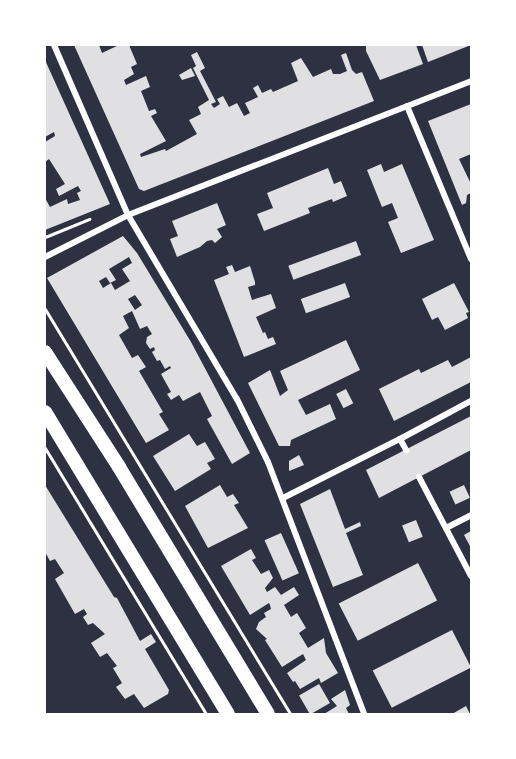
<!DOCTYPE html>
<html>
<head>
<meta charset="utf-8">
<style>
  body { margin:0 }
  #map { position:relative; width:516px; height:759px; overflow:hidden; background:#2d3142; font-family:Cabin,sans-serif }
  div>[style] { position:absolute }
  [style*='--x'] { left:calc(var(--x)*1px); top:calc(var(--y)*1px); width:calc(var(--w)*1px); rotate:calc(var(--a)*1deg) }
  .building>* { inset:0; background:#e0e0e3; transform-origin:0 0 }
  .path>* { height:3px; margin:-1.5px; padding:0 1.5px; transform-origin:1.5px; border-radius:1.5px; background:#fff }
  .minor>* { height:6px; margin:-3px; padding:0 3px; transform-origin:3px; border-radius:3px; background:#fff }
  .primary>* { height:14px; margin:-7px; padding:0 7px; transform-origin:7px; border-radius:7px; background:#fff }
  span { translate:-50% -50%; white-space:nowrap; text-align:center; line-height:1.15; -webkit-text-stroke:4.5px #fff; paint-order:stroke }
  .frame { position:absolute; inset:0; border:46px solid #fff; pointer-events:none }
</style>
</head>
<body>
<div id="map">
  <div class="building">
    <i style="clip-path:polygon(74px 45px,99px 45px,102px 53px,119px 45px,129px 45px,137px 64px,131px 67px,134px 74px,124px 80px,126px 85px,146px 76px,150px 87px,141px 91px,149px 111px,155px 109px,157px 113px,151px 116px,166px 141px,140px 154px,141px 157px,165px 149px,166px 151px,197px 134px,189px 120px,201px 114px,198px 107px,209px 100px,193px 68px,196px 66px,191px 55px,197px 52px,205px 68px,200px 71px,216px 102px,211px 104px,214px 108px,220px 104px,217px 99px,223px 96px,229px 107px,237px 103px,244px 116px,250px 113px,245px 103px,258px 97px,253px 88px,258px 85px,262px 93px,271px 89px,273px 92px,298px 81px,291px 63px,301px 58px,313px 77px,331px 69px,333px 74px,340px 74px,347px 71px,341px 55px,346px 53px,352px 70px,356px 74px,362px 72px,374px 101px,144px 191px,139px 189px)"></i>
    <i style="clip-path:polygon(366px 45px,416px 45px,423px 64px,380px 80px,366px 51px)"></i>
    <i style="clip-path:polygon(422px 45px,471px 45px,428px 62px)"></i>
    <i style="clip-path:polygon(45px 60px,110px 204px,45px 230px,45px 198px,50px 207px,67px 199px,68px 204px,80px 200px,77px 193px,81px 191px,78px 186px,59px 196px,56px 189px,65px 184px,49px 159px,45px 162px,45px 142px,55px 136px,54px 132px,45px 137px)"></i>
    <i style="clip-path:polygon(191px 68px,195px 76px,182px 80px,179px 75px)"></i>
    <i style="clip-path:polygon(471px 104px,471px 154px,459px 159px,471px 184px,471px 193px,467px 195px,466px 203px,462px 205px,428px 121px)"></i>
    <i style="clip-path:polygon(381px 164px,384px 172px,402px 164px,434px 240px,401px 253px,388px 222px,398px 218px,392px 203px,382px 207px,367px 170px)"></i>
    <i style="clip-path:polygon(328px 168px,334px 184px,341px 181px,347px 196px,333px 202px,332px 199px,308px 208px,310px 213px,264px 231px,257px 214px,273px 208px,267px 193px)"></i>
    <i style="clip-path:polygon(217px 203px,226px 225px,217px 229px,222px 237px,215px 243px,212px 240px,207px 241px,200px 247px,177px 257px,170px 239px,178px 236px,172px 221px)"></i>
    <i style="clip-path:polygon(evenodd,123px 236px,137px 253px,191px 342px,250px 453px,232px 464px,207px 419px,212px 416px,200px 392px,183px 401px,179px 395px,171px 400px,167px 394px,171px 392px,161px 374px,171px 368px,170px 366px,165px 369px,160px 360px,157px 361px,152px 352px,155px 350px,154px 347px,150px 349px,146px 343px,147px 337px,152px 334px,147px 326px,140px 329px,132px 311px,123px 316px,129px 328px,119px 335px,132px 358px,138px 355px,146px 367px,139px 371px,163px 412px,159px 414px,169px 430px,146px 443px,47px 278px,123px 236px,129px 257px,132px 263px,122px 269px,130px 281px,115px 290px,111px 283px,103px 288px,99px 281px,106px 277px,110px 283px,116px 280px,109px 269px,129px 257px,123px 236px,135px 295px,142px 305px,135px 310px,128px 299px,135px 295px)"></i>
    <i style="left:356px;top:241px;width:15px;height:72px;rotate:70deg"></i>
    <i style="clip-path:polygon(232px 265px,235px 272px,250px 266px,255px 282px,255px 285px,248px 287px,252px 300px,271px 294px,276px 308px,256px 317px,263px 333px,265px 332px,268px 339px,273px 337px,276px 344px,244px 357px,214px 280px,229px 274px,226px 267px)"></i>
    <i style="left:345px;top:283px;width:15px;height:47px;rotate:70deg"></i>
    <i style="clip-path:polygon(454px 283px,469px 312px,466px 313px,468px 318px,445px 330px,438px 317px,432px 320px,422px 299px)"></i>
    <i style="clip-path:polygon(346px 340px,360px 370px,298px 400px,306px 415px,330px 404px,336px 419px,291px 440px,290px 446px,279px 446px,248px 383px,270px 370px,280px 396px,288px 390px,280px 371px)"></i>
    <i style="clip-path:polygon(471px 357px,471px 382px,394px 421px,379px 389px,419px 369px,421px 373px,448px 360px,452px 367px)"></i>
    <i style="left:346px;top:389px;width:16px;height:11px;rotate:63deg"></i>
    <i style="clip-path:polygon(471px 416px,471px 450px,379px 498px,366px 470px)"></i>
    <i style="clip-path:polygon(189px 434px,197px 446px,205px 442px,215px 459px,207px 463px,211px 469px,175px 491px,153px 456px)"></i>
    <i style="clip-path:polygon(299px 455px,304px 465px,289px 471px,289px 461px)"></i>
    <i style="clip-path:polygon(45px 485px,114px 597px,117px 598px,140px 641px,151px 634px,156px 642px,145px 649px,169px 690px,168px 694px,144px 708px,134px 694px,125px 699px,116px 687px,122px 683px,113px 668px,117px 666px,107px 653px,100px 657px,91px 643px,105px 634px,93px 623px,88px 625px,83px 617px,87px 614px,84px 609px,75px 614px,55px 579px,64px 573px,55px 559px,50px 561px,45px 552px)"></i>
    <i style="clip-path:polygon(220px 485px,227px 497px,233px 494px,239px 503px,234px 505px,248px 528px,208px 548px,185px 506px)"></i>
    <i style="left:464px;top:485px;width:14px;height:16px;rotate:65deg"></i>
    <i style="clip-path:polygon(330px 489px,345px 529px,360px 522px,361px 526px,346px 533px,363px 575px,333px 587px,300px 504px)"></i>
    <i style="left:416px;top:520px;width:18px;height:15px;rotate:68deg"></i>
    <i style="clip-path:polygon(471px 531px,471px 548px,464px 535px)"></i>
    <i style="left:281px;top:533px;width:44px;height:18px;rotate:66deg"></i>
    <i style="clip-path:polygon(251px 549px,256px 558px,252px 560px,261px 574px,269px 570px,273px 578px,265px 588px,267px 592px,275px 587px,281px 595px,294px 587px,299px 595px,284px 605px,291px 617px,297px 613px,306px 628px,299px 633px,308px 648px,324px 638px,326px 653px,338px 673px,321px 683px,319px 678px,300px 689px,295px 681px,293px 682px,287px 673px,306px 660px,303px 654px,282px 667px,265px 640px,267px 639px,256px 629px,259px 622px,266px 617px,264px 613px,271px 609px,270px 605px,269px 603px,250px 615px,221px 566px)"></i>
    <i style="left:418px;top:563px;width:42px;height:89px;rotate:63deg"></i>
    <i style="left:452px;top:630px;width:42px;height:89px;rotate:63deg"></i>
    <i style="left:319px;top:684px;width:22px;height:23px;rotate:60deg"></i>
    <i style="clip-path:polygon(345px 690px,350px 705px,346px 708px,349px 714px,324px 714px,337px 706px,331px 699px)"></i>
    <i style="clip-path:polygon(466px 706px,470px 714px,452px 714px)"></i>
  </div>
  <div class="path">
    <i style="--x:45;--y:237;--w:48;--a:-22.2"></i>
    <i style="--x:45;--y:309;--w:473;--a:58.8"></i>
    <i style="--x:45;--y:448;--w:311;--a:58.8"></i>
  </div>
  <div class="minor">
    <i style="--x:54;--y:45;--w:185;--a:66.5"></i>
    <i style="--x:128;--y:215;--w:214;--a:59.4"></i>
    <i style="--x:237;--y:399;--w:70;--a:63.8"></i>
    <i style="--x:268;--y:462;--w:270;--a:69.1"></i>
    <i style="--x:407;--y:106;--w:166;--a:67.3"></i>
    <i style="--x:45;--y:257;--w:93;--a:-26.8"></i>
    <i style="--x:128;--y:215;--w:368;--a:-21.3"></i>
    <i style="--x:400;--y:439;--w:81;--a:-28.2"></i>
    <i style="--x:419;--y:477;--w:112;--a:62.3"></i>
    <i style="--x:283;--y:498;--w:131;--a:-26.8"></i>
    <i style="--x:400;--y:439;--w:13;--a:61"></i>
    <i style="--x:446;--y:528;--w:28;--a:-27"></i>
  </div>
  <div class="primary">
    <i style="--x:45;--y:352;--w:137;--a:57.2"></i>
    <i style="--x:119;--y:467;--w:288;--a:58.9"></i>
    <i style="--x:45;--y:412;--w:353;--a:58.8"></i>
  </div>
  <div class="frame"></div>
</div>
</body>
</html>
